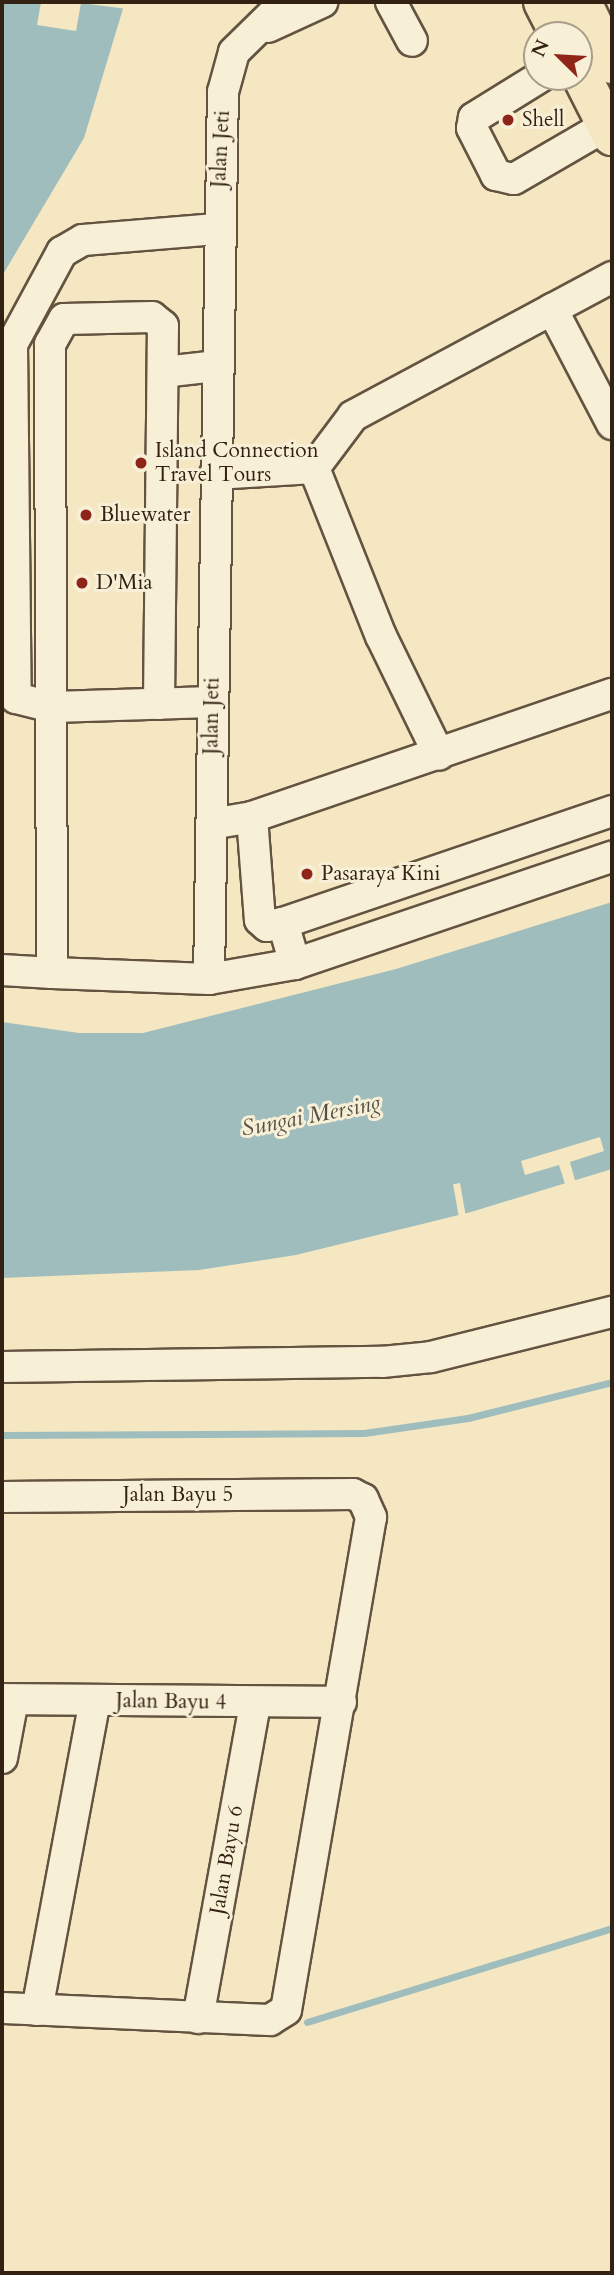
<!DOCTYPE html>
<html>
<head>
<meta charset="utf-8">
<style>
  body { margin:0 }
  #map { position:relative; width:614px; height:2275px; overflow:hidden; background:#f4e7c2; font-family:Cardo,serif }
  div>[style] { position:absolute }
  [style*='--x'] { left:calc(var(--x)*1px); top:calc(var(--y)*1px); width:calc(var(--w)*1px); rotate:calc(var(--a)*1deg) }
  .water>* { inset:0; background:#a0bdbd }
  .pier>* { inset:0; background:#f4e7c2; transform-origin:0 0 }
  .stream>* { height:7px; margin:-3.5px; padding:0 3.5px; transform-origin:3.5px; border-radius:3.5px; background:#a0bdbd }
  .roads { filter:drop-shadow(2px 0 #635340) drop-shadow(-2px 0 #635340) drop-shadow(0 2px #635340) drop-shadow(0 -2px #635340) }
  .minor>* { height:30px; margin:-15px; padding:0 15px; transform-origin:15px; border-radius:15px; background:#f8efd7 }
  .highway>* { height:38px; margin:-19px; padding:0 19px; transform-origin:19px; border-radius:19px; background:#f4e7c2 }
  .dots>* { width:19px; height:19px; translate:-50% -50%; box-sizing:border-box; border:4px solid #f8efd7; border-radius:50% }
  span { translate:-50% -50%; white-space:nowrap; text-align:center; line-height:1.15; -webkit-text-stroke:6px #f8efd7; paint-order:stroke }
  .poi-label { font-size:21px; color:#332214 }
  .left { translate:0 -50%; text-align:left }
  .street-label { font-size:21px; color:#332214 }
  .water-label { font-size:23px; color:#545047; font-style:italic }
  .frame { position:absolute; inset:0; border:4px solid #332214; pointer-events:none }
  .north { position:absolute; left:523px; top:21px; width:70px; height:70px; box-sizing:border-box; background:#f8efd7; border:2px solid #a99d89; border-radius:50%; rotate:294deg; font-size:19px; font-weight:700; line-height:28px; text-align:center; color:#332214 }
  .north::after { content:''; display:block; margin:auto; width:24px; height:32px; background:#8f2418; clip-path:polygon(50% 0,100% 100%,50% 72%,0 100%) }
</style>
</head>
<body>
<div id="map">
  <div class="water">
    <i style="clip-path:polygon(2px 2px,125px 2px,84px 138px,2px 276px)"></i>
    <i style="clip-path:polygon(612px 902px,612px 1169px,471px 1212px,296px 1255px,199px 1270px,2px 1278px,2px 1022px,79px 1033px,143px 1033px,396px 969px)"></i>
  </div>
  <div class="pier">
    <i style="clip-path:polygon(41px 2px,129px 2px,127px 9px,81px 3px,76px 31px,37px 25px)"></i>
    <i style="clip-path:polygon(600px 1137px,604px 1151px,570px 1162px,576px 1184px,566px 1187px,559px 1165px,525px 1175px,521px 1161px)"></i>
    <i style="left:460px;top:1183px;width:35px;height:7px;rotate:80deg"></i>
  </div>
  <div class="stream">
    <i style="--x:2;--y:1435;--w:362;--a:-0.3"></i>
    <i style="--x:364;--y:1433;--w:105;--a:-8.2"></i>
    <i style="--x:468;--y:1418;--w:148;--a:-14"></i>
    <i style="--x:307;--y:2022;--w:319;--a:-17.1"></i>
  </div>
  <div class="roads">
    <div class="minor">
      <i style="--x:391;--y:2;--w:44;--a:61.7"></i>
      <i style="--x:268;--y:27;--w:60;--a:-24.8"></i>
      <i style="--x:540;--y:77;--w:78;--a:148.2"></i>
      <i style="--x:474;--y:118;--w:10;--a:101"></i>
      <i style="--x:472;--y:128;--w:53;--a:62.9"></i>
      <i style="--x:496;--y:175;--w:18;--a:13"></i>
      <i style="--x:514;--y:179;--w:108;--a:-30.1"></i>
      <i style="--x:552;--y:309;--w:130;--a:62.4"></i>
      <i style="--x:12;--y:344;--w:354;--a:89.4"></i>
      <i style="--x:16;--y:698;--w:38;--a:14"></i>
      <i style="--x:53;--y:707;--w:159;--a:-1.8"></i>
      <i style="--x:3;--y:361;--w:124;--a:-61.6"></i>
      <i style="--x:62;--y:252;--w:24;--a:-30"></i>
      <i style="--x:83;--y:240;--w:134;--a:-4.7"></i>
      <i style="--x:164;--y:372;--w:52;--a:-6.6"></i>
      <i style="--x:314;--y:468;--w:181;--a:68.3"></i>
      <i style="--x:381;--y:636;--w:132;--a:64"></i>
      <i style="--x:215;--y:474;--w:99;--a:-3.5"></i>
      <i style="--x:314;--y:468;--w:65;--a:-53.1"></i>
      <i style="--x:353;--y:416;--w:294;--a:-28.2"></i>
      <i style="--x:159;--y:704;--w:378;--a:-89.4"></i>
      <i style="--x:163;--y:326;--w:14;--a:-141"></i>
      <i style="--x:152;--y:317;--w:88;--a:178.7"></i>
      <i style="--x:64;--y:319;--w:29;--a:119"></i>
      <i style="--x:50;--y:344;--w:629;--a:89.82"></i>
      <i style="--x:52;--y:973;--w:157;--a:2.2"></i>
      <i style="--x:209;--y:979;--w:87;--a:-9.9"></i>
      <i style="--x:295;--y:964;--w:335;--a:-18.7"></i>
      <i style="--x:252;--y:817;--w:103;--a:85.6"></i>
      <i style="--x:260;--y:920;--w:9;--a:41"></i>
      <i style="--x:267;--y:926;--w:16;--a:-11"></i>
      <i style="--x:211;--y:824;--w:42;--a:-9.7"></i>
      <i style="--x:252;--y:817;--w:380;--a:-18.9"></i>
      <i style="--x:295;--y:964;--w:43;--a:-106.3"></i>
      <i style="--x:283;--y:923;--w:348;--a:-18.8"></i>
      <i style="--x:2;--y:970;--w:50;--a:3.4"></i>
      <i style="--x:209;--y:979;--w:887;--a:-89.1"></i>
      <i style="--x:223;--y:92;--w:41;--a:-74.6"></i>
      <i style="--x:234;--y:52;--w:71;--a:-44.4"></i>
      <i style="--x:2;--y:1367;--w:380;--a:-0.8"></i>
      <i style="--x:382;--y:1362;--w:49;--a:-5.8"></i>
      <i style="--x:431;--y:1357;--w:187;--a:-14"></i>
      <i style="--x:2;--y:1497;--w:351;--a:-0.5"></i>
      <i style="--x:353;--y:1494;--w:11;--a:27"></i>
      <i style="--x:363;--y:1499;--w:20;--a:66"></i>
      <i style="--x:371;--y:1517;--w:500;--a:99.78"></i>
      <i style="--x:286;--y:2010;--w:19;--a:148"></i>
      <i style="--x:270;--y:2020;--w:268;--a:-177.4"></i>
      <i style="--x:2;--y:1699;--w:339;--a:0.5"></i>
      <i style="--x:2;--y:1758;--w:59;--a:-79.3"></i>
      <i style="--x:37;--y:2010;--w:314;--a:-79.4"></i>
      <i style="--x:198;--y:2018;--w:320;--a:-79.7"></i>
    </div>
    <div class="highway">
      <i style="--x:543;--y:2;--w:37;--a:63"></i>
      <i style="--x:582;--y:2;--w:69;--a:64.2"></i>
      <i style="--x:579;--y:71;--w:73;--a:63.1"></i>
    </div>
  </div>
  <div class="dots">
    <i style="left:508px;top:120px;background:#8f2418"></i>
    <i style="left:141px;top:463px;background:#8f2418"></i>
    <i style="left:86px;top:515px;background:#8f2418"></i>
    <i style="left:82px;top:583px;background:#8f2418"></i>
    <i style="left:307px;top:874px;background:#8f2418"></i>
  </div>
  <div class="poi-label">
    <span class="left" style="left:522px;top:120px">Shell</span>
    <span class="left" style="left:155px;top:463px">Island Connection<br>Travel Tours</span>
    <span class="left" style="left:100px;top:515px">Bluewater</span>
    <span class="left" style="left:96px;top:583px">D'Mia</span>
    <span class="left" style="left:321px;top:874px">Pasaraya Kini</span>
  </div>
  <div class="street-label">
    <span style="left:221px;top:149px;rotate:-87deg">Jalan Jeti</span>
    <span style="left:212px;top:716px;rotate:-89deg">Jalan Jeti</span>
    <span style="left:178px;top:1495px">Jalan Bayu 5</span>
    <span style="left:171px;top:1702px;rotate:1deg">Jalan Bayu 4</span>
    <span style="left:227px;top:1860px;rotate:-80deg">Jalan Bayu 6</span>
  </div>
  <div class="water-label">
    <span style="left:311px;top:1116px;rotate:-11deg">Sungai Mersing</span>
  </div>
  <div class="frame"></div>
  <div class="north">N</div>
</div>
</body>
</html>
